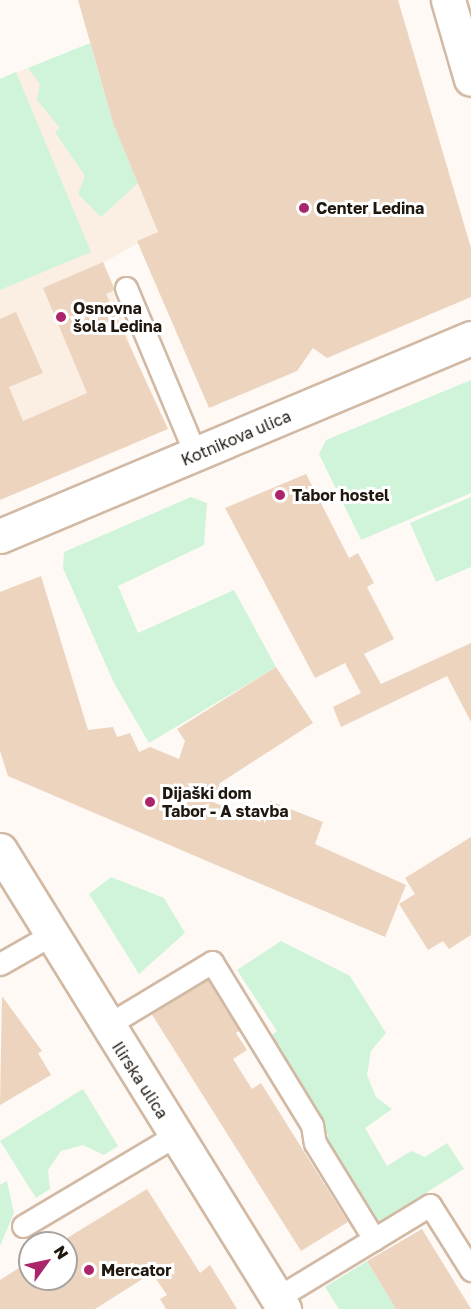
<!DOCTYPE html>
<html>
<head>
<meta charset="utf-8">
<style>
  body { margin:0 }
  #map { position:relative; width:471px; height:1309px; overflow:hidden; background:#fef9f4; font-family:"Golos Text",sans-serif }
  div>[style] { position:absolute }
  [style*='--x'] { left:calc(var(--x)*1px); top:calc(var(--y)*1px); width:calc(var(--w)*1px); rotate:calc(var(--a)*1deg) }
  .built>* { inset:0; background:#fbefe4 }
  .green>* { inset:0; background:#cff4d9 }
  .building>* { inset:0; background:#edd4bf }
  .roads { filter:drop-shadow(2px 0 #d1b9a4) drop-shadow(-2px 0 #d1b9a4) drop-shadow(0 2px #d1b9a4) drop-shadow(0 -2px #d1b9a4) }
  .lane>* { height:21px; margin:-10.5px; padding:0 10.5px; transform-origin:10.5px; border-radius:10.5px; background:#fff }
  .street>* { height:33px; margin:-16.5px; padding:0 16.5px; transform-origin:16.5px; border-radius:16.5px; background:#fff }
  .secondary>* { height:33px; margin:-16.5px; padding:0 16.5px; transform-origin:16.5px; border-radius:16.5px; background:#fff }
  .dots>* { width:16px; height:16px; translate:-50% -50%; box-sizing:border-box; border:3px solid #fff; border-radius:50% }
  span { translate:-50% -50%; white-space:nowrap; text-align:center; line-height:1.15; -webkit-text-stroke:6px #fff; paint-order:stroke }
  .poi-label { font-size:16px; color:#20170f; font-weight:700 }
  .left { translate:0 -50%; text-align:left }
  .street-label { font-size:16px; color:#20170f }
  .north { position:absolute; left:18px; top:1231px; width:60px; height:60px; box-sizing:border-box; background:#fff; border:2px solid #a6a29f; border-radius:50%; rotate:57deg; font-size:16px; font-weight:700; line-height:24px; text-align:center; color:#20170f }
  .north::after { content:''; display:block; margin:auto; width:21px; height:27px; background:#ac2469; clip-path:polygon(50% 0,100% 100%,50% 72%,0 100%) }
</style>
</head>
<body>
<div id="map">
  <div class="built">
    <i style="clip-path:polygon(28px 68px,113px 123px,158px 232px,103px 263px,139px 371px,168px 429px,0 500px,0 79px)"></i>
  </div>
  <div class="green">
    <i style="clip-path:polygon(90px 43px,113px 123px,138px 183px,101px 217px,78px 194px,85px 176px,55px 132px,60px 128px,37px 100px,40px 84px,28px 68px)"></i>
    <i style="clip-path:polygon(16px 72px,91px 252px,0 290px,0 79px)"></i>
    <i style="clip-path:polygon(471px 380px,471px 493px,361px 540px,319px 454px,326px 440px)"></i>
    <i style="clip-path:polygon(191px 497px,207px 503px,204px 545px,118px 586px,138px 633px,234px 590px,276px 667px,149px 743px,114px 683px,63px 568px,64px 552px)"></i>
    <i style="clip-path:polygon(471px 497px,471px 567px,436px 582px,410px 523px)"></i>
    <i style="clip-path:polygon(111px 877px,164px 898px,185px 933px,139px 974px,89px 894px)"></i>
    <i style="clip-path:polygon(281px 941px,350px 976px,386px 1033px,371px 1051px,367px 1075px,376px 1097px,392px 1109px,365px 1128px,387px 1166px,411px 1151px,425px 1157px,447px 1143px,464px 1169px,373px 1226px,322px 1139px,329px 1136px,266px 1039px,277px 1031px,237px 970px)"></i>
    <i style="clip-path:polygon(83px 1089px,118px 1146px,104px 1155px,83px 1145px,61px 1151px,48px 1170px,50px 1189px,36px 1198px,0 1141px)"></i>
    <i style="clip-path:polygon(7px 1181px,14px 1213px,0 1246px,0 1185px)"></i>
    <i style="clip-path:polygon(367px 1261px,396px 1309px,339px 1309px,325px 1287px)"></i>
  </div>
  <div class="building">
    <i style="clip-path:polygon(78px 0,398px 0,471px 248px,471px 297px,327px 358px,313px 348px,297px 371px,209px 408px,137px 241px,158px 232px,113px 123px)"></i>
    <i style="clip-path:polygon(103px 262px,115px 290px,106px 294px,168px 429px,0 500px,0 319px,16px 312px,43px 373px,9px 387px,23px 421px,87px 393px,43px 288px)"></i>
    <i style="clip-path:polygon(306px 474px,349px 558px,358px 553px,374px 583px,367px 587px,394px 639px,364px 654px,381px 684px,471px 643px,471px 722px,447px 676px,341px 727px,333px 707px,361px 693px,345px 663px,315px 678px,225px 508px)"></i>
    <i style="clip-path:polygon(41px 576px,88px 730px,113px 727px,117px 737px,130px 733px,139px 752px,150px 747px,179px 759px,185px 741px,177px 729px,276px 667px,313px 723px,220px 783px,213px 802px,260px 822px,270px 801px,323px 822px,315px 844px,406px 885px,385px 937px,8px 776px,0 751px,0 592px)"></i>
    <i style="clip-path:polygon(471px 837px,471px 935px,449px 949px,443px 941px,428px 950px,399px 904px,415px 894px,405px 878px)"></i>
    <i style="clip-path:polygon(208px 978px,241px 1030px,236px 1033px,247px 1050px,233px 1059px,252px 1089px,261px 1083px,348px 1222px,301px 1251px,151px 1013px)"></i>
    <i style="clip-path:polygon(2px 996px,42px 1051px,38px 1053px,51px 1075px,0 1105px)"></i>
    <i style="clip-path:polygon(147px 1189px,200px 1273px,210px 1265px,237px 1309px,166px 1309px,160px 1299px,167px 1295px,152px 1273px,95px 1309px,0 1309px,0 1280px,30px 1261px,30px 1279px,66px 1279px,66px 1243px,59px 1243px)"></i>
    <i style="clip-path:polygon(422px 1229px,471px 1309px,396px 1309px,367px 1261px)"></i>
  </div>
  <div class="roads">
    <div class="lane">
      <i style="--x:126;--y:288;--w:181;--a:67.3"></i>
      <i style="--x:0;--y:964;--w:56;--a:-29.7"></i>
      <i style="--x:106;--y:1026;--w:124;--a:-31.1"></i>
      <i style="--x:212;--y:962;--w:191;--a:58.5"></i>
      <i style="--x:312;--y:1125;--w:18;--a:81"></i>
      <i style="--x:315;--y:1143;--w:113;--a:58.4"></i>
      <i style="--x:23;--y:1226;--w:178;--a:-30.7"></i>
      <i style="--x:277;--y:1298;--w:179;--a:-31.3"></i>
      <i style="--x:430;--y:1205;--w:77;--a:57.8"></i>
    </div>
    <div class="street">
      <i style="--x:448;--y:0;--w:82;--a:73.8"></i>
      <i style="--x:0;--y:536;--w:511;--a:-22.8"></i>
    </div>
    <div class="secondary">
      <i style="--x:0;--y:850;--w:540;--a:58.25"></i>
    </div>
  </div>
  <div class="dots">
    <i style="left:304px;top:208px;background:#ac2469"></i>
    <i style="left:61px;top:317px;background:#ac2469"></i>
    <i style="left:280px;top:495px;background:#ac2469"></i>
    <i style="left:150px;top:802px;background:#ac2469"></i>
    <i style="left:89px;top:1270px;background:#ac2469"></i>
  </div>
  <div class="poi-label">
    <span class="left" style="left:316px;top:208px">Center Ledina</span>
    <span class="left" style="left:73px;top:317px">Osnovna<br>šola Ledina</span>
    <span class="left" style="left:292px;top:495px">Tabor hostel</span>
    <span class="left" style="left:162px;top:802px">Dijaški dom<br>Tabor - A stavba</span>
    <span class="left" style="left:101px;top:1270px">Mercator</span>
  </div>
  <div class="street-label">
    <span style="left:236px;top:438px;rotate:-23deg">Kotnikova ulica</span>
    <span style="left:140px;top:1080px;rotate:57deg">Ilirska ulica</span>
  </div>
  <div class="north">N</div>
</div>
</body>
</html>
